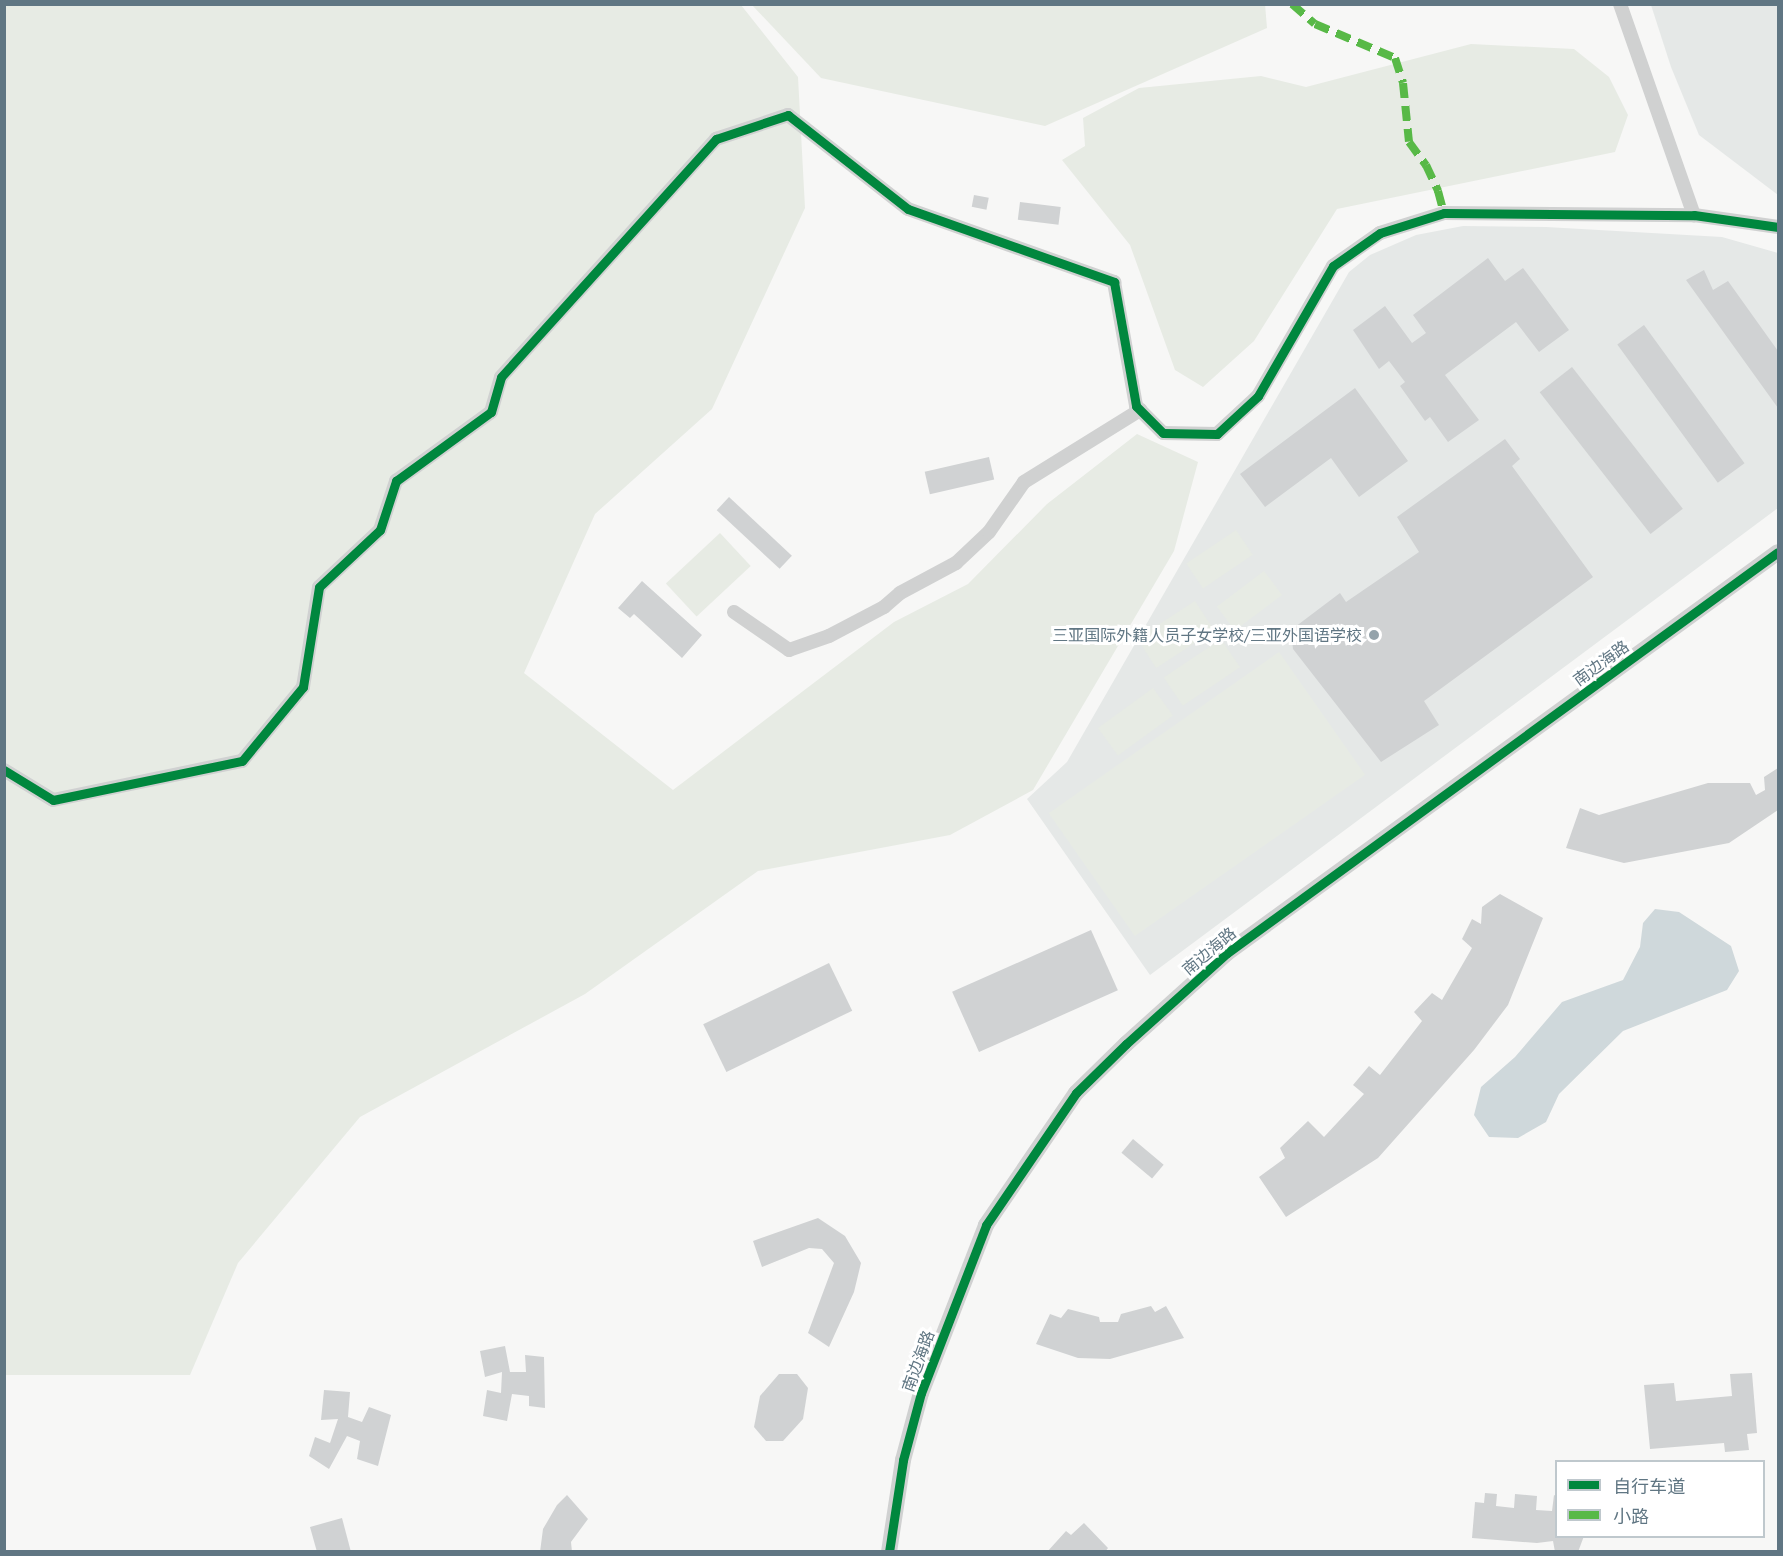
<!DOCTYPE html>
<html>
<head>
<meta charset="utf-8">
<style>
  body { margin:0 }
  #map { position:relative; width:1783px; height:1556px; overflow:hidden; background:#f7f7f6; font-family:"PT Sans","Noto Sans SC",sans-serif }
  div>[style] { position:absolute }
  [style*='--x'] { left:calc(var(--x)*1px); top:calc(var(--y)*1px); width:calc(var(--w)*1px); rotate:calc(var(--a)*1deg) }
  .built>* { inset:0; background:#e5e8e7 }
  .green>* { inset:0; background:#e7ebe4; transform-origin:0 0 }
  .water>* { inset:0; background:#cfd8db }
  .building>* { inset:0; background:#d0d2d3; transform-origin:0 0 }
  .minor>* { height:14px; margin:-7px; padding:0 7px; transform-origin:7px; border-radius:7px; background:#d0d1d1 }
  .tertiary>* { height:16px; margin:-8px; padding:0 8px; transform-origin:8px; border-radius:8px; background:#d0d1d1 }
  .quiet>* { height:8px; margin-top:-4px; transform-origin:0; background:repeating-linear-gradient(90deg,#58b947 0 15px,transparent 0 23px) }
  .cycleway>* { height:9px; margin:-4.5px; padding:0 4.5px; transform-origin:4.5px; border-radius:4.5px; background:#00873e }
  .dots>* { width:16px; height:16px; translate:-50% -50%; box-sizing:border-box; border:3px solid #fff; border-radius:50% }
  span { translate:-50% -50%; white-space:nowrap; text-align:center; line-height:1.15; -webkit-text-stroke:6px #fff; paint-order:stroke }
  .poi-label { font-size:16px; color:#607683 }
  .right { translate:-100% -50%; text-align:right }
  .street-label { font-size:16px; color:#607683 }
  .frame { position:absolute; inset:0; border:6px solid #607683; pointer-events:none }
  .legend { position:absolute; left:1555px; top:1460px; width:210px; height:78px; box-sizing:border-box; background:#fff; border:2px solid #bfc8cd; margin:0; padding:8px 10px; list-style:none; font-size:18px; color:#607683 }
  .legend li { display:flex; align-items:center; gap:12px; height:30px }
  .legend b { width:30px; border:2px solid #bfc8cd }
</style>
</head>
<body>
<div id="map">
  <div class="built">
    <i style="clip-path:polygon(1651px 5px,1778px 5px,1778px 195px,1699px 135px,1671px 67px)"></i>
    <i style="clip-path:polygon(1463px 226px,1546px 227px,1722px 237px,1778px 253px,1778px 508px,1150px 975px,1027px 799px,1067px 762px,1349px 272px,1370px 255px,1416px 235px)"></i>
  </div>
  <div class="green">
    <i style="clip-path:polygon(1265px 4px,1267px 28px,1045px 126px,821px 78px,752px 5px)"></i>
    <i style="clip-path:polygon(4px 5px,741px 5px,798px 77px,805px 208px,712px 409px,595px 514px,524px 673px,673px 790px,894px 622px,968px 584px,1047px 504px,1137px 434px,1198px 462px,1174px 551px,1033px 790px,950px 835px,758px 871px,585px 994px,360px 1117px,238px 1263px,190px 1375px,5px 1375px)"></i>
    <i style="clip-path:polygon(1471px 44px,1574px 49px,1609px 77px,1628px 115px,1615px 152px,1337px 209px,1254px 341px,1203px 387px,1175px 370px,1130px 245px,1062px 160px,1085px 146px,1083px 118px,1139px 88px,1261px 76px,1306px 87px)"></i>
    <i style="left:1236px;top:530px;width:30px;height:60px;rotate:56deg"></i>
    <i style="left:720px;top:533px;width:45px;height:74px;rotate:47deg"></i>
    <i style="left:1264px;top:571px;width:30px;height:59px;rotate:53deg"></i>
    <i style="left:1195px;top:601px;width:35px;height:69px;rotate:57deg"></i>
    <i style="left:1221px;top:639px;width:34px;height:69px;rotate:56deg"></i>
    <i style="left:1279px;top:652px;width:150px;height:281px;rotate:55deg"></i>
    <i style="left:1153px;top:688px;width:34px;height:68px;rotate:54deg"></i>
  </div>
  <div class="water">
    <i style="clip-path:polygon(1655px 909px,1679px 912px,1731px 946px,1739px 971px,1727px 990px,1623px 1031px,1559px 1094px,1546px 1122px,1518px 1138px,1489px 1137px,1474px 1115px,1481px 1087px,1515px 1057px,1562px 1002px,1623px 980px,1640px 947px,1643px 923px)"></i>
  </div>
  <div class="building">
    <i style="left:974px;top:195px;width:15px;height:12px;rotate:11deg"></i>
    <i style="left:1020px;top:202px;width:41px;height:18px;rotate:7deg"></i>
    <i style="clip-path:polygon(1488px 258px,1505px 281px,1523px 268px,1569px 330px,1539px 352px,1516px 322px,1445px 375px,1479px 420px,1448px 442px,1430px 417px,1425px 421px,1400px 386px,1405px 382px,1389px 361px,1379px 369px,1353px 330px,1385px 306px,1412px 343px,1426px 333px,1413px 315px)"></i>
    <i style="clip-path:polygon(1704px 270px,1713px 290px,1728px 281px,1778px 351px,1778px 408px,1686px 280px)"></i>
    <i style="left:1644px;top:325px;width:171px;height:33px;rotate:54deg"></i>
    <i style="left:1572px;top:367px;width:180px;height:41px;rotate:52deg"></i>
    <i style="clip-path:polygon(1355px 388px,1408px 461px,1359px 497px,1331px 458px,1265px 507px,1240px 474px)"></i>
    <i style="clip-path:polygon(1505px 439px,1520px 459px,1512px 466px,1593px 577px,1424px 701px,1439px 725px,1381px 762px,1293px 649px,1291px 630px,1340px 593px,1346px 602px,1419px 552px,1397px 517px)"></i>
    <i style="left:989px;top:457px;width:23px;height:66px;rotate:77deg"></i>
    <i style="left:729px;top:497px;width:86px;height:18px;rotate:43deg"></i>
    <i style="clip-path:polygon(642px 581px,702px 635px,682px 658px,634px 614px,630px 618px,618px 608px)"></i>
    <i style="clip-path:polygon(1778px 768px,1778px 810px,1729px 843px,1624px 863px,1566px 848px,1580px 808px,1599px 815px,1708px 783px,1750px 783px,1756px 795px,1765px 790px,1764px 777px)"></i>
    <i style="clip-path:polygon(1500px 894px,1543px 918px,1508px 1005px,1474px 1050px,1378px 1158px,1286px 1217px,1259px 1177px,1285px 1158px,1280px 1148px,1308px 1121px,1324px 1137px,1364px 1094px,1353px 1085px,1369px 1066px,1380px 1075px,1422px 1021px,1414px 1012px,1432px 993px,1442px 1000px,1472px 948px,1462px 939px,1472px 919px,1481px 924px,1482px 907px)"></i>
    <i style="left:1091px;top:930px;width:66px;height:152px;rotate:66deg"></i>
    <i style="left:829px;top:963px;width:53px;height:140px;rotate:64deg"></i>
    <i style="left:1133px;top:1139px;width:40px;height:18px;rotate:40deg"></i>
    <i style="clip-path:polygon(818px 1218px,845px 1236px,861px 1263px,854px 1292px,829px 1347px,808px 1333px,834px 1263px,822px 1249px,809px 1248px,762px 1267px,753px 1241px)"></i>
    <i style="clip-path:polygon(1151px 1306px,1155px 1312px,1166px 1306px,1184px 1338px,1110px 1359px,1078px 1358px,1036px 1344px,1050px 1314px,1061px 1318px,1068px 1309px,1099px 1317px,1100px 1322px,1118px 1322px,1121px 1314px)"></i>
    <i style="clip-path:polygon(505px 1346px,510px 1372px,526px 1372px,525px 1355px,544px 1357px,545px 1408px,529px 1406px,529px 1396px,512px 1394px,507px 1421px,483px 1416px,487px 1390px,501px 1393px,502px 1372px,485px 1377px,480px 1351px)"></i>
    <i style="clip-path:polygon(1752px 1373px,1757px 1433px,1747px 1434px,1749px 1450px,1725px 1452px,1724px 1443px,1650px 1449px,1644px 1385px,1674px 1383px,1676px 1401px,1732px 1396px,1730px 1374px)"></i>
    <i style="clip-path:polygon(779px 1374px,797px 1374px,808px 1388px,803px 1419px,783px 1441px,766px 1441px,754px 1427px,760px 1396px)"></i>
    <i style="clip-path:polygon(324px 1390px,350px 1392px,348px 1417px,362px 1422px,369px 1407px,391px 1415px,378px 1466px,357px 1459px,360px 1441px,347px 1436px,329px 1469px,309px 1456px,315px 1437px,330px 1443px,338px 1419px,321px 1420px)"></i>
    <i style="clip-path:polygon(1485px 1493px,1497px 1494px,1496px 1506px,1514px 1508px,1515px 1494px,1537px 1496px,1536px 1510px,1552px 1511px,1554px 1495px,1556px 1496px,1556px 1536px,1584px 1536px,1578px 1552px,1555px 1552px,1553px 1541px,1537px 1543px,1472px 1538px,1475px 1502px,1484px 1503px)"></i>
    <i style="clip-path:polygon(567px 1495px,588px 1519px,571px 1542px,572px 1552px,540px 1552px,543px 1529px,557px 1505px)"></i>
    <i style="clip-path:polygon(342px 1518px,351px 1552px,317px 1552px,310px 1527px)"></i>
    <i style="clip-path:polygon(1084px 1523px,1108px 1548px,1105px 1552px,1047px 1552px,1066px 1531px,1071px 1535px)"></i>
  </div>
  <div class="minor">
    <i style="--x:1620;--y:4;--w:224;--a:70.7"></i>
    <i style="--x:734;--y:612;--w:67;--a:34.6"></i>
    <i style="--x:789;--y:650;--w:42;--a:-19.3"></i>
    <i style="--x:829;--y:636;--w:62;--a:-27.8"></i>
    <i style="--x:884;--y:607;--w:21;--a:-41"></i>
    <i style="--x:900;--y:593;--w:64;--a:-28.2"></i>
    <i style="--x:956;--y:563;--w:45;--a:-43.2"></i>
    <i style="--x:989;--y:532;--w:61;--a:-55"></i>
    <i style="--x:1024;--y:482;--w:137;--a:-31.8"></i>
    <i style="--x:4;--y:770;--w:57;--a:31.5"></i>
    <i style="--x:53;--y:800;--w:193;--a:-11.7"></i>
    <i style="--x:242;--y:761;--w:96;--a:-50.5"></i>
    <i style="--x:303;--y:687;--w:101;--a:-80.9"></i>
    <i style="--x:319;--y:587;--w:83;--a:-43.1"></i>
    <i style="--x:380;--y:530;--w:52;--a:-71.9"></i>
    <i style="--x:396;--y:481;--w:117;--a:-36"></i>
    <i style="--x:491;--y:412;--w:36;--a:-74"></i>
    <i style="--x:501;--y:377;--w:321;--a:-47.9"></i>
    <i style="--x:716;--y:139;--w:76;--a:-18.4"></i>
    <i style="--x:788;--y:115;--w:152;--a:38.1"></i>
    <i style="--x:908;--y:209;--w:219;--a:19.5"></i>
    <i style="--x:1114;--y:282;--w:126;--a:79.9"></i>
    <i style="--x:1136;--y:406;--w:38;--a:45"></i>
    <i style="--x:1163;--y:433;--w:54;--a:1.1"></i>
    <i style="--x:1217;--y:434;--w:56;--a:-42.8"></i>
    <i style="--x:1258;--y:396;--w:150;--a:-60"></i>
    <i style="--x:1333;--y:266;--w:57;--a:-35.1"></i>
    <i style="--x:1380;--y:233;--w:67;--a:-17.4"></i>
    <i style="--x:1444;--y:213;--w:250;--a:0.5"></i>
    <i style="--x:1694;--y:215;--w:85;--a:8.1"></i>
  </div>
  <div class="tertiary">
    <i style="--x:889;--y:1552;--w:93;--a:-81.3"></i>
    <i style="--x:903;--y:1460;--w:69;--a:-75"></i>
    <i style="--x:921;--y:1393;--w:180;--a:-68.8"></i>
    <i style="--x:986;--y:1225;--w:160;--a:-55.7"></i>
    <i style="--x:1076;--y:1093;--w:70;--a:-44.4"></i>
    <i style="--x:1126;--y:1044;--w:136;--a:-42"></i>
    <i style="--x:1227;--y:953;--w:681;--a:-36.05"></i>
  </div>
  <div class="quiet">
    <i style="--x:1292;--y:4;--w:30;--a:41"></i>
    <i style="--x:1315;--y:24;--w:87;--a:23"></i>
    <i style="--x:1395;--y:58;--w:26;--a:72"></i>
    <i style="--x:1403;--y:83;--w:59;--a:84.2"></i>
    <i style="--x:1409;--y:142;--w:29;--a:54"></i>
    <i style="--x:1426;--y:165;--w:29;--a:65"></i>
    <i style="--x:1438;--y:191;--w:23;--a:75"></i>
  </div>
  <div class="cycleway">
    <i style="--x:4;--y:770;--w:57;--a:31.5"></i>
    <i style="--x:53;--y:800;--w:193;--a:-11.7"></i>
    <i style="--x:242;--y:761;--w:96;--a:-50.5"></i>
    <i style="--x:303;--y:687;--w:101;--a:-80.9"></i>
    <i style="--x:319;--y:587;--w:83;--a:-43.1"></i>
    <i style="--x:380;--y:530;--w:52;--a:-71.9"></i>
    <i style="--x:396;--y:481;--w:117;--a:-36"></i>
    <i style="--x:491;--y:412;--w:36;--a:-74"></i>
    <i style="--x:501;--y:377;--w:321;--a:-47.9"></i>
    <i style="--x:716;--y:139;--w:76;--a:-18.4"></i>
    <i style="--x:788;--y:115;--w:152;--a:38.1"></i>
    <i style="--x:908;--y:209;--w:219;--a:19.5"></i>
    <i style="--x:1114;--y:282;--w:126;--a:79.9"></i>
    <i style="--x:1136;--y:406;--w:38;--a:45"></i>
    <i style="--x:1163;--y:433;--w:54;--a:1.1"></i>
    <i style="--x:1217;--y:434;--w:56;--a:-42.8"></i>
    <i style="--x:1258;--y:396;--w:150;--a:-60"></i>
    <i style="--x:1333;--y:266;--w:57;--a:-35.1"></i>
    <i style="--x:1380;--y:233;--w:67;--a:-17.4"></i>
    <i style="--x:1444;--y:213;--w:250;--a:0.5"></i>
    <i style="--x:1694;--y:215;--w:85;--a:8.1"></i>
    <i style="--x:889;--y:1552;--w:93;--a:-81.3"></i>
    <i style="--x:903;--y:1460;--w:69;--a:-75"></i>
    <i style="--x:921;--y:1393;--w:180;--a:-68.8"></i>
    <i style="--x:986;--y:1225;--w:160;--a:-55.7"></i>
    <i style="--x:1076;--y:1093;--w:70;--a:-44.4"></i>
    <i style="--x:1126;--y:1044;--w:136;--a:-42"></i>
    <i style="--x:1227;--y:953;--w:681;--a:-36.05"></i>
  </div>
  <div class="dots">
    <i style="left:1374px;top:635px;background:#95a3ab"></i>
  </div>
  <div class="poi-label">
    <span class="right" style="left:1362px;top:635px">三亚国际外籍人员子女学校/三亚外国语学校</span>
  </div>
  <div class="street-label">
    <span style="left:1601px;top:663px;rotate:-36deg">南边海路</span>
    <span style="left:1209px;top:951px;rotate:-40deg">南边海路</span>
    <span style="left:918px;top:1361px;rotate:-70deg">南边海路</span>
  </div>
  <div class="frame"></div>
  <ul class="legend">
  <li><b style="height:8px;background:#00873e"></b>自行车道</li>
  <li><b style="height:8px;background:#58b947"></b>小路</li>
  </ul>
</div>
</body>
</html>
